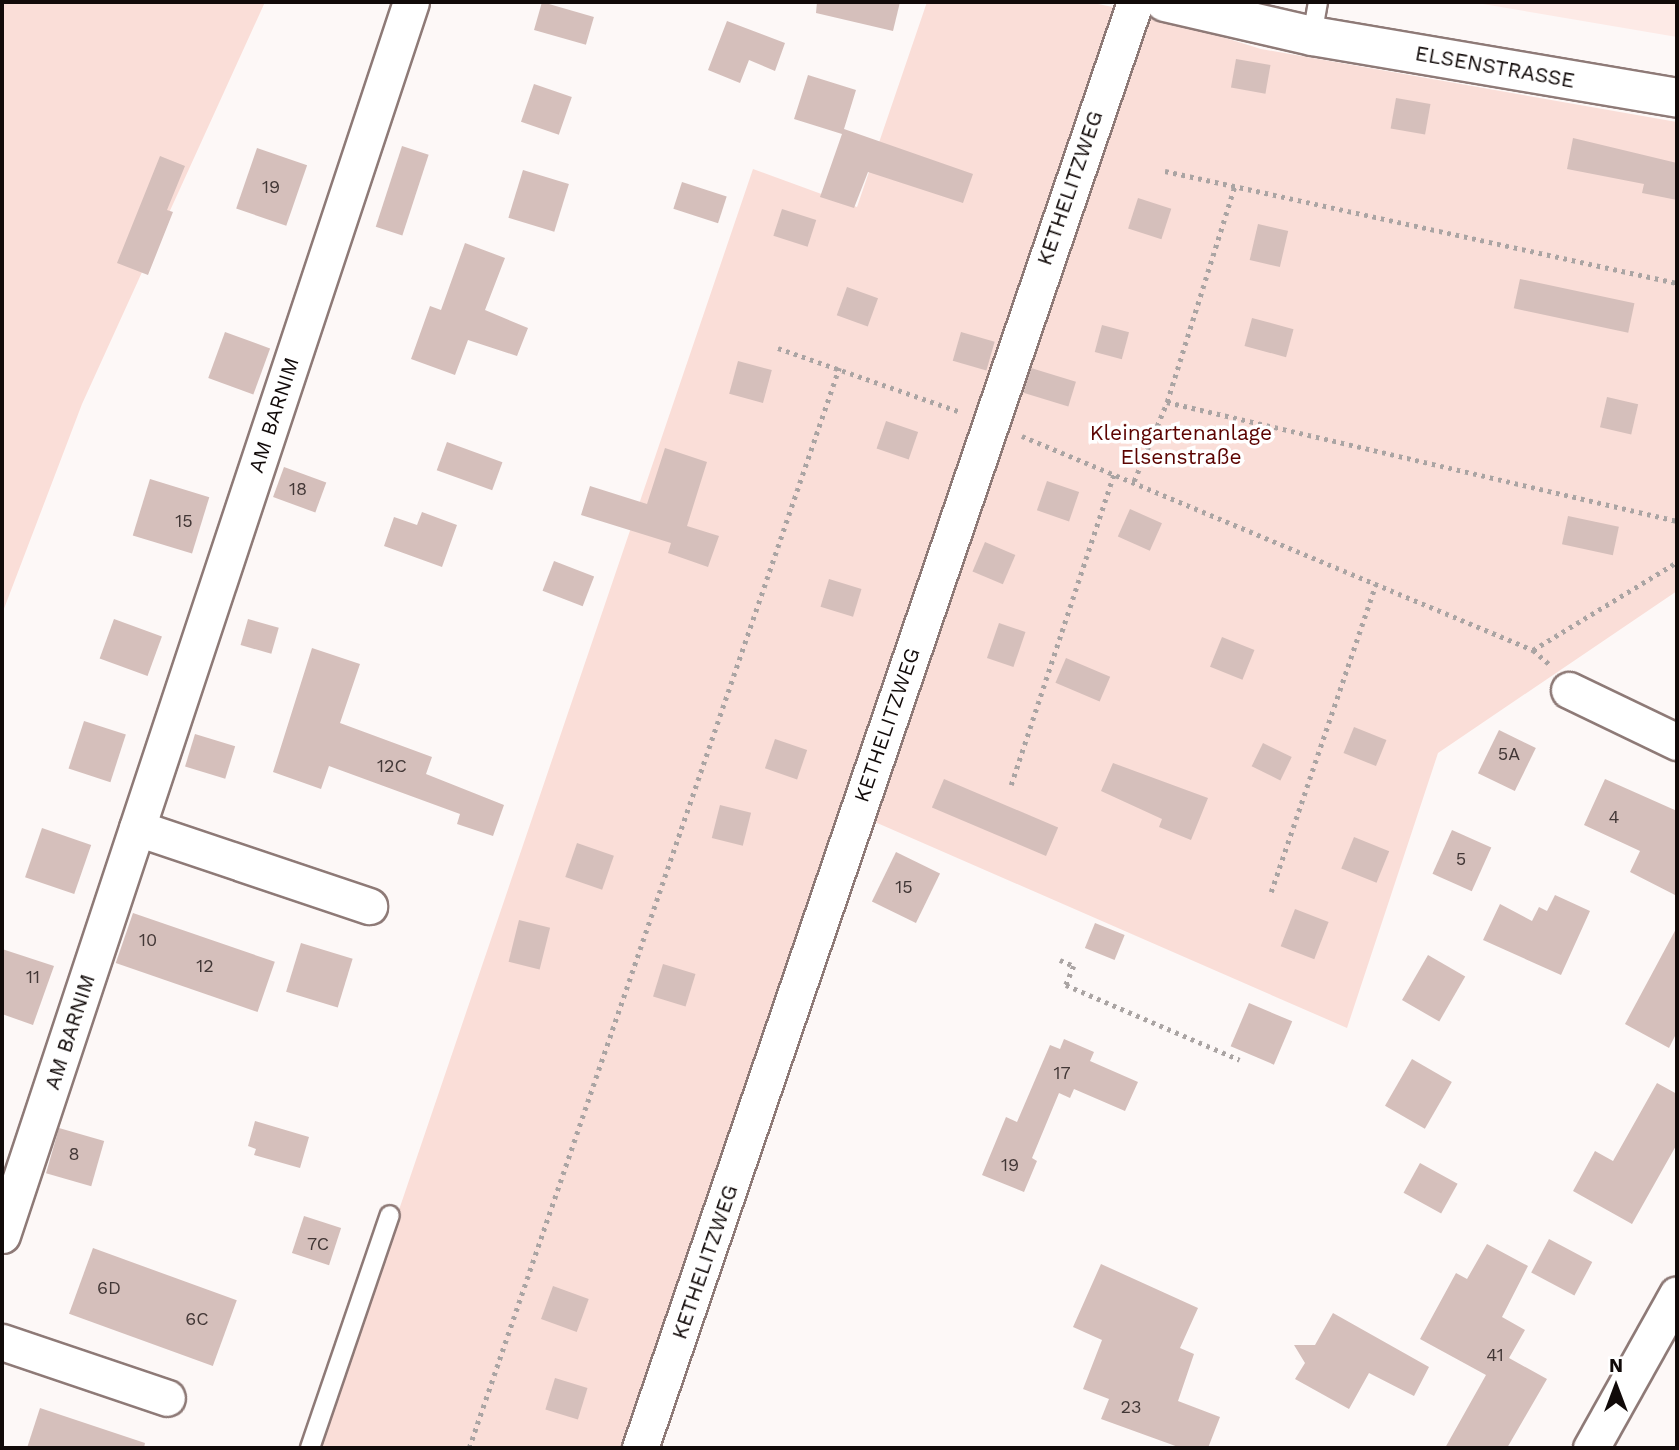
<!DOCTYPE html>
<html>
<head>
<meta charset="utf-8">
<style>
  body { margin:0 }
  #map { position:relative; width:1679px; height:1450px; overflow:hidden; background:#fdf8f7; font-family:"Work Sans",sans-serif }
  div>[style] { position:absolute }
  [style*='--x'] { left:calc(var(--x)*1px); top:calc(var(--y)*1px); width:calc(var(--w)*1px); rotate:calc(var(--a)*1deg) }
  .built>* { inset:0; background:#fdeae6 }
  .green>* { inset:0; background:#faded8 }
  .building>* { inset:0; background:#d5bfbb; transform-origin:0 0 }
  .path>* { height:4.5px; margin-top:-2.25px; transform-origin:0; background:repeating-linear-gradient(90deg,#aaa4a3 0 3.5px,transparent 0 8.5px) }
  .roads { filter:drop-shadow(2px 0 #8e7a77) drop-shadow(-2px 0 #8e7a77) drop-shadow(0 2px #8e7a77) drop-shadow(0 -2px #8e7a77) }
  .lane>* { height:18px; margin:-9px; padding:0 9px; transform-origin:9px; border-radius:9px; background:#fff }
  .street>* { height:35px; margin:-17.5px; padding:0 17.5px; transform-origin:17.5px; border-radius:17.5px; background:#fff }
  .secondary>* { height:38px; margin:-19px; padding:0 19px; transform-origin:19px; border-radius:19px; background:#fff }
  span { translate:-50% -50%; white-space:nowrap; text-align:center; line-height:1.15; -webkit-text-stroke:7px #fff; paint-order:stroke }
  .number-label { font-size:18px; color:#423736 }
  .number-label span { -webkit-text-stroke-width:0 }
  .street-label { font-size:21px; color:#110a09 }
  .park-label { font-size:21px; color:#5b0300 }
  .frame { position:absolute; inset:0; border:4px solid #110a09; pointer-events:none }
  .north { position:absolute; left:1581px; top:1352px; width:70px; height:70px; -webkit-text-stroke:5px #fff; paint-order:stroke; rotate:0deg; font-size:19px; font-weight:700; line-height:28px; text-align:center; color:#110a09 }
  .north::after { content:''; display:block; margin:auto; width:24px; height:32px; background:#110a09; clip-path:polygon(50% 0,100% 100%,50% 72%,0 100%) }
</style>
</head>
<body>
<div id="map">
  <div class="built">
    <i style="clip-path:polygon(1471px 2px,1677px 2px,1677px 37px)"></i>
  </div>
  <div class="green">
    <i style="clip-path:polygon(2px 2px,265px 2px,82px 404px,2px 614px)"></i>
    <i style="clip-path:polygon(927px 2px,1088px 2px,1148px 14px,1261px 49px,1677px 122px,1677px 591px,1438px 753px,1347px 1028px,852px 812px,633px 1448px,318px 1448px,753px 169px,857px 207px)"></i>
  </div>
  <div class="building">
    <i style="left:542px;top:2px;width:54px;height:29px;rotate:16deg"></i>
    <i style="clip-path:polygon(817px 2px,900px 2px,893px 31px,816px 13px)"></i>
    <i style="clip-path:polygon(727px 21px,785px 43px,775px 71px,749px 60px,740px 83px,708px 70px)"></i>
    <i style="left:1236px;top:59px;width:35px;height:29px;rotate:10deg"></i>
    <i style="clip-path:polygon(808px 75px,856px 90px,844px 129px,973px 174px,963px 203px,868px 172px,854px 208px,820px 197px,842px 134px,794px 119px)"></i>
    <i style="left:534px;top:84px;width:40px;height:40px;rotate:19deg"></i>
    <i style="left:1396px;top:98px;width:35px;height:31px;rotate:10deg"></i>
    <i style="clip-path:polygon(1573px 138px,1677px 163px,1677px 200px,1642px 193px,1644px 184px,1567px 169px)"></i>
    <i style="left:402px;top:146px;width:28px;height:85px;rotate:18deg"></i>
    <i style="left:257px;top:148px;width:53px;height:64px;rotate:19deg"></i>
    <i style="clip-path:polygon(160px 156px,185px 166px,167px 210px,173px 212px,148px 275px,117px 263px)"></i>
    <i style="left:523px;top:170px;width:48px;height:50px;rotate:17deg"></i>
    <i style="left:682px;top:182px;width:47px;height:28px;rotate:18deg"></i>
    <i style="left:1138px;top:198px;width:35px;height:32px;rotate:18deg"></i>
    <i style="left:782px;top:209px;width:36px;height:28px;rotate:18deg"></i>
    <i style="left:1258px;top:224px;width:31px;height:37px;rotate:13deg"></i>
    <i style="clip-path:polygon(465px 243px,505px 258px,485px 310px,528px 328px,517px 356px,468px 340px,455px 375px,411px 359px,430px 306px,441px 310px)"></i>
    <i style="left:1520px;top:279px;width:117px;height:30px;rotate:12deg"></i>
    <i style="left:847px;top:287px;width:33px;height:30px;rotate:20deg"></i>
    <i style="left:1252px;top:318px;width:43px;height:29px;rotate:15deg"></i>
    <i style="left:1102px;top:325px;width:28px;height:28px;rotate:15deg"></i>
    <i style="left:225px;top:332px;width:48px;height:49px;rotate:20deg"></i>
    <i style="left:961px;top:332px;width:35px;height:30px;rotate:16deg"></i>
    <i style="left:738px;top:361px;width:35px;height:34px;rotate:15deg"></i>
    <i style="left:1031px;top:368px;width:47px;height:26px;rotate:17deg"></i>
    <i style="left:1607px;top:397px;width:32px;height:31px;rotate:13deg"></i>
    <i style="left:886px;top:421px;width:34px;height:29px;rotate:19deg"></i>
    <i style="left:447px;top:442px;width:59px;height:30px;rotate:20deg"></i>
    <i style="clip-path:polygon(665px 448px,707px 462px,687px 526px,719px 536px,708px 567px,668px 553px,671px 543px,581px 515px,590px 486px,647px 504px)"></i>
    <i style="left:284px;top:467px;width:45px;height:32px;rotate:20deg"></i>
    <i style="left:150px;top:479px;width:62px;height:59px;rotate:17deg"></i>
    <i style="left:1047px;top:481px;width:34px;height:31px;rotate:19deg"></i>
    <i style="left:1130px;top:509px;width:35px;height:30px;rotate:24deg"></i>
    <i style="clip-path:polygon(422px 512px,457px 525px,442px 567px,384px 546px,394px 517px,417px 525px)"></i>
    <i style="left:1568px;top:516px;width:52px;height:29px;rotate:12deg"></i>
    <i style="left:985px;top:542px;width:33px;height:32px;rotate:23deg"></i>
    <i style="left:554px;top:561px;width:43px;height:32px;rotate:21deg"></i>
    <i style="left:829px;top:579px;width:34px;height:29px;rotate:17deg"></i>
    <i style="left:114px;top:619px;width:51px;height:42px;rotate:20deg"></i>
    <i style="left:248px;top:619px;width:32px;height:27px;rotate:16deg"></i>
    <i style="left:999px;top:623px;width:28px;height:37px;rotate:19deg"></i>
    <i style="left:1222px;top:637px;width:35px;height:32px;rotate:22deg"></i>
    <i style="clip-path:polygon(312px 648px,360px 664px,340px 723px,432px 757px,426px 774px,504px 805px,493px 836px,457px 824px,460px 814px,329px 766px,321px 789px,273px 772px)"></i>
    <i style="left:1066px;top:658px;width:48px;height:27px;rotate:23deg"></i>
    <i style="left:84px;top:721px;width:44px;height:50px;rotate:18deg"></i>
    <i style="left:1354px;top:727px;width:35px;height:28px;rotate:22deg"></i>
    <i style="left:1499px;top:730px;width:41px;height:48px;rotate:26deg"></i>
    <i style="left:195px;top:734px;width:42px;height:34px;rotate:17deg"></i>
    <i style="left:775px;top:739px;width:34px;height:31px;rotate:19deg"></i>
    <i style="left:1263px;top:743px;width:32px;height:26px;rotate:26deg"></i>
    <i style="clip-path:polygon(1113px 763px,1208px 798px,1191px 840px,1159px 827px,1162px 819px,1101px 791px)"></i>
    <i style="left:944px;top:779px;width:124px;height:31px;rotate:23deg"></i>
    <i style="clip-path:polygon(1605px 779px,1677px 811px,1677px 896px,1630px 872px,1640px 851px,1584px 825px)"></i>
    <i style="left:720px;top:805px;width:32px;height:34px;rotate:14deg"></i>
    <i style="left:42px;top:828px;width:52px;height:52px;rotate:19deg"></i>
    <i style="left:1452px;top:830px;width:43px;height:48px;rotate:24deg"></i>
    <i style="left:1354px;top:837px;width:38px;height:34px;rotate:22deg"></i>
    <i style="left:577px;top:843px;width:39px;height:36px;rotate:19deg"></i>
    <i style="left:896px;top:852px;width:49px;height:55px;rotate:26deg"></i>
    <i style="clip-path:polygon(1555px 895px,1590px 911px,1561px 975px,1483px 940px,1500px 904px,1532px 921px,1539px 907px,1547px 911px)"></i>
    <i style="left:1295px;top:909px;width:36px;height:40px;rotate:21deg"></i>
    <i style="left:133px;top:913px;width:150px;height:53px;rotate:19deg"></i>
    <i style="left:519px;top:920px;width:32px;height:43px;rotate:14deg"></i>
    <i style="left:1095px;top:923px;width:32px;height:27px;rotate:22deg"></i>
    <i style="clip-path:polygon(1677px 927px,1677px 1032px,1669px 1048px,1625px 1024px)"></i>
    <i style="left:301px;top:943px;width:54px;height:51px;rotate:17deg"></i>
    <i style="clip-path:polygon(2px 949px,54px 966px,33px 1025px,2px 1014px)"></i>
    <i style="left:1428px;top:955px;width:43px;height:52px;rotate:30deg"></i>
    <i style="left:663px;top:964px;width:34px;height:34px;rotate:17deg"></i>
    <i style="left:1249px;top:1003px;width:47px;height:47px;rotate:23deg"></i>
    <i style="clip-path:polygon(1064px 1039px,1094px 1052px,1090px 1061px,1138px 1082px,1125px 1111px,1074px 1089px,1070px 1098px,1059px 1093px,1032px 1158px,1037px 1161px,1024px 1192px,982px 1175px,1006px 1117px,1017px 1122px,1050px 1045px,1060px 1049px)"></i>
    <i style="left:1412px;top:1059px;width:46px;height:54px;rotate:30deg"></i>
    <i style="clip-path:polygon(1657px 1083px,1677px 1094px,1677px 1144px,1632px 1224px,1573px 1191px,1595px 1151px,1613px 1161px)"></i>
    <i style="clip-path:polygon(255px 1121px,309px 1137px,300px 1168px,254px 1155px,256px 1149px,248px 1146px)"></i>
    <i style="left:59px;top:1128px;width:47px;height:47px;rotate:16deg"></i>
    <i style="left:1420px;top:1163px;width:43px;height:34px;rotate:29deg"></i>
    <i style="left:304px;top:1216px;width:39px;height:39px;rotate:18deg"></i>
    <i style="left:1549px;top:1239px;width:49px;height:38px;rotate:28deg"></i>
    <i style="clip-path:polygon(1487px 1244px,1528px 1266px,1502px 1317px,1525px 1330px,1509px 1358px,1547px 1379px,1507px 1448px,1445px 1448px,1486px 1375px,1420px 1339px,1456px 1273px,1467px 1279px)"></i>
    <i style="left:93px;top:1248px;width:153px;height:70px;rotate:20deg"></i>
    <i style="clip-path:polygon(1101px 1264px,1198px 1308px,1180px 1348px,1194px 1354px,1178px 1401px,1220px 1417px,1208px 1448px,1181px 1448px,1101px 1419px,1109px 1399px,1083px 1389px,1102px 1340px,1073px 1327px)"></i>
    <i style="left:553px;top:1286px;width:38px;height:35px;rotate:20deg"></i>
    <i style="clip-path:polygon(1333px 1313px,1429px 1367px,1414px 1396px,1369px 1373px,1349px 1409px,1295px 1379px,1305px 1363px,1294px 1345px,1315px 1345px)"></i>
    <i style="left:555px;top:1378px;width:34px;height:33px;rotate:17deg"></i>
    <i style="clip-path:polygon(40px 1408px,145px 1443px,144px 1448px,27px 1448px)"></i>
  </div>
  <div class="path">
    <i style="--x:1165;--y:171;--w:524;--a:12.34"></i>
    <i style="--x:778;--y:348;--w:191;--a:19.3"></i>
    <i style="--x:1167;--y:402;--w:524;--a:13.13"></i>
    <i style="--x:1022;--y:436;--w:554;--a:22.72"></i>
    <i style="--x:1533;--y:650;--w:21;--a:41"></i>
    <i style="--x:1134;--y:481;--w:86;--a:-67.3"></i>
    <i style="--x:1167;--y:402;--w:227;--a:-72.6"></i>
    <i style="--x:1533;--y:650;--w:169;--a:-31.4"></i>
    <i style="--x:1011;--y:785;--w:329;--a:-71.7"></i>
    <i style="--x:1271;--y:892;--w:325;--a:-71.2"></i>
    <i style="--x:1060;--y:960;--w:15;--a:23"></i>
    <i style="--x:1074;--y:966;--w:21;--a:113"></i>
    <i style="--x:1066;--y:985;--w:189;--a:23.3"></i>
    <i style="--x:469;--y:1448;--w:1142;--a:-71.09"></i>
  </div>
  <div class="roads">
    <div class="lane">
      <i style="--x:1312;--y:36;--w:35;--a:-80"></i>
      <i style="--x:310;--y:1448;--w:246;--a:-71.1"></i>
    </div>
    <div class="street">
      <i style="--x:1569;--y:690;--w:120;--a:25.7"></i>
      <i style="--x:137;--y:828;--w:245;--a:18.6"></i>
      <i style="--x:2;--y:1235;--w:1299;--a:-71.65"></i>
      <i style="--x:2;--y:1342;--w:174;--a:18.7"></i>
      <i style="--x:640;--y:1448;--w:1528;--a:-71.1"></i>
      <i style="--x:1591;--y:1448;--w:176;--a:-60.8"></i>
    </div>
    <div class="secondary">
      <i style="--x:1165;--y:2;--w:151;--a:13"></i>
      <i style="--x:1312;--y:36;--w:370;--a:9.6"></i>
    </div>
  </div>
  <div class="number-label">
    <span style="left:271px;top:187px">19</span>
    <span style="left:298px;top:489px">18</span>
    <span style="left:184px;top:521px">15</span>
    <span style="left:1509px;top:754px">5A</span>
    <span style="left:392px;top:766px">12C</span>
    <span style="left:1614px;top:817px">4</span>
    <span style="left:1461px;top:859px">5</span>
    <span style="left:904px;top:887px">15</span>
    <span style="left:148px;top:940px">10</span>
    <span style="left:205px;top:966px">12</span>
    <span style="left:33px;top:977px">11</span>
    <span style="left:1062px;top:1073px">17</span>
    <span style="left:74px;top:1154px">8</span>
    <span style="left:1010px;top:1165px">19</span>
    <span style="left:318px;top:1244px">7C</span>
    <span style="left:109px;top:1288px">6D</span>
    <span style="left:197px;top:1319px">6C</span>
    <span style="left:1495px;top:1355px">41</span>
    <span style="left:1131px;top:1407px">23</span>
  </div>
  <div class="street-label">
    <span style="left:1495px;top:67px;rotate:10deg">ELSENSTRASSE</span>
    <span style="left:1070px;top:188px;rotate:-71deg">KETHELITZWEG</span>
    <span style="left:274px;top:415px;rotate:-72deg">AM BARNIM</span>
    <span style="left:887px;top:725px;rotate:-71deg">KETHELITZWEG</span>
    <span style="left:70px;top:1032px;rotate:-72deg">AM BARNIM</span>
    <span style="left:705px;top:1262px;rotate:-71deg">KETHELITZWEG</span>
  </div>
  <div class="park-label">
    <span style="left:1181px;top:445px">Kleingartenanlage<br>Elsenstraße</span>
  </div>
  <div class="frame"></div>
  <div class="north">N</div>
</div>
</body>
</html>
